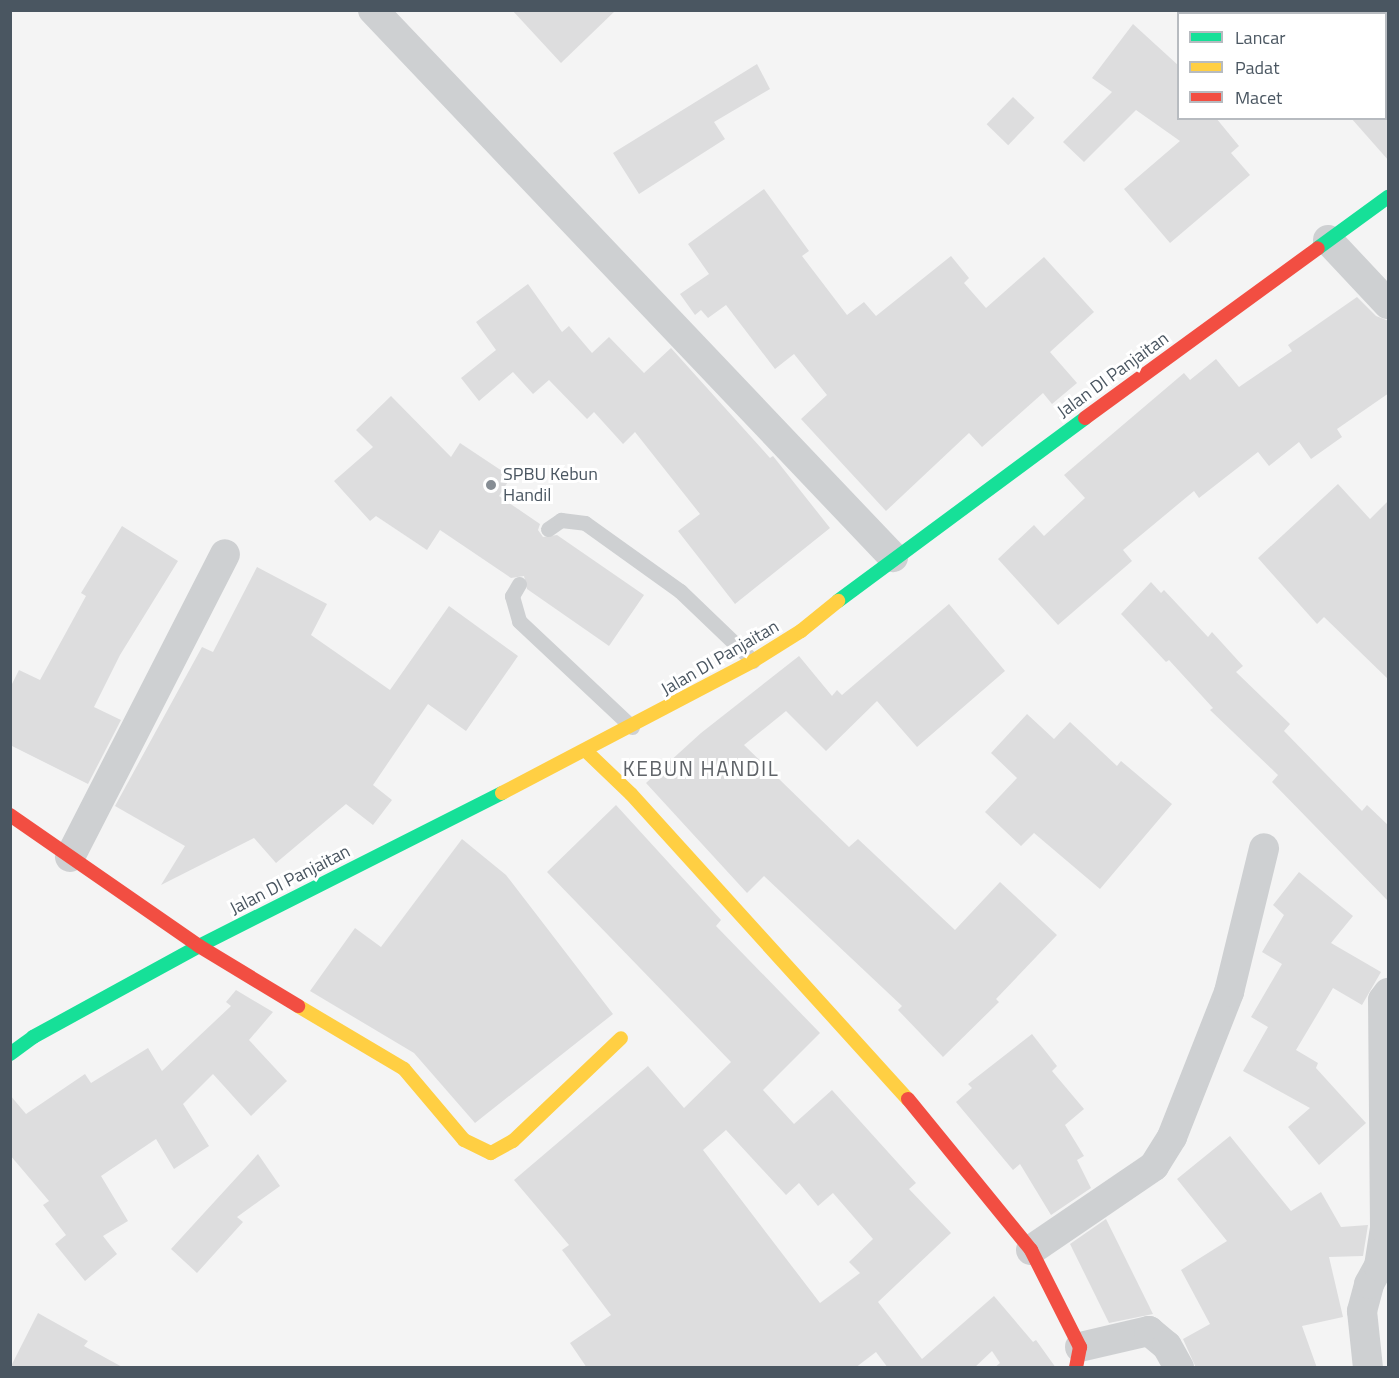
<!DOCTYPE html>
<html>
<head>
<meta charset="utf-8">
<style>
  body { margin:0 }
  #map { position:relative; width:1399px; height:1378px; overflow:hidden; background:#f4f4f4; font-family:"Titillium Web",sans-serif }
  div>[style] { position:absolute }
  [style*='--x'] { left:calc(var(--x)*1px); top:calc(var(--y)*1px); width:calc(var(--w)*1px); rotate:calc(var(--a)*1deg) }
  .building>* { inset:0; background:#ddddde; transform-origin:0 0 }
  .lane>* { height:15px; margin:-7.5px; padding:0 7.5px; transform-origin:7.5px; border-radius:7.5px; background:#ced0d2 }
  .street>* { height:30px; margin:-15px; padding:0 15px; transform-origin:15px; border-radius:15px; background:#ced0d2 }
  .fast>* { height:14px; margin:-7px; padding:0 7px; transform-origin:7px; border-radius:7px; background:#16e098 }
  .slow>* { height:14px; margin:-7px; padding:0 7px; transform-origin:7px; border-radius:7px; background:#ffcf43 }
  .jam>* { height:14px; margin:-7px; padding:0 7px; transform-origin:7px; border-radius:7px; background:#f24e42 }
  .dots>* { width:16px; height:16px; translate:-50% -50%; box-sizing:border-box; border:3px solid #fff; border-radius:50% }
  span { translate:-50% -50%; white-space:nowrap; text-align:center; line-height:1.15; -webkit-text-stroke:6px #fff; paint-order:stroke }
  .street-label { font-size:18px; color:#4a5661 }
  .poi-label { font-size:18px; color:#4a5661 }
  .left { translate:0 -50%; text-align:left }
  .quarter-label { font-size:21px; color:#5f6368; letter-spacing:1.5px }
  .frame { position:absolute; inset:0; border:12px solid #4a5661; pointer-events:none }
  .legend { position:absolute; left:1177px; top:12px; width:210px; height:108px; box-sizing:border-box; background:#fff; border:2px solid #b7bbc0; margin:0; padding:8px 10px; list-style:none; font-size:18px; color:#4a5661 }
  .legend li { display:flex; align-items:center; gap:12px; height:30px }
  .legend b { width:30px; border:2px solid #b7bbc0 }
</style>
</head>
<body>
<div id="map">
  <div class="building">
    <i style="clip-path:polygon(512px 10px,616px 10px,561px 63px)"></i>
    <i style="clip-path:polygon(1133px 24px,1179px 66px,1179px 118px,1216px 118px,1239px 146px,1231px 153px,1250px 175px,1170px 243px,1124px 189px,1180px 141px,1136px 110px,1084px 162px,1063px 142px,1112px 92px,1092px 78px)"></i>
    <i style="clip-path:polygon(757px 64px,770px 89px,714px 122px,725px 139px,639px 194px,613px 153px)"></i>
    <i style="left:1013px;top:97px;width:30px;height:38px;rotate:44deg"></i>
    <i style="clip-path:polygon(1351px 118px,1389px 118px,1389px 161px)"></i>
    <i style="clip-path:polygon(764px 189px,809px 251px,802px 256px,847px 315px,864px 302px,876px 316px,951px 256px,969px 278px,964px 283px,986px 308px,1044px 257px,1094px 312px,1050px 352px,1077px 383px,1052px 404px,1043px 393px,982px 447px,969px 433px,886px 511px,801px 419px,827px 395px,794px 354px,775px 369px,726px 305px,708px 318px,701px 310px,695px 315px,680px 294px,709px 274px,688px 244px)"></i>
    <i style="clip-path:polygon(528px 284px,562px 332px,569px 326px,592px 353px,609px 337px,644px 373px,671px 348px,770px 458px,773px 456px,830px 528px,735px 604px,678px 531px,700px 514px,635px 432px,623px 444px,594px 412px,587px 419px,549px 380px,533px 394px,513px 372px,479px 401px,461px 378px,496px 350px,476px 322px)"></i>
    <i style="clip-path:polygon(1357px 297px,1376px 316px,1389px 321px,1389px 393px,1337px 429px,1342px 437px,1311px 459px,1299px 442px,1269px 466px,1258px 452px,1199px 498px,1194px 491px,1123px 550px,1132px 561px,1058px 625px,998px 559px,1034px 525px,1044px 536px,1085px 498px,1064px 475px,1184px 373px,1190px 380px,1216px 359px,1239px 387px,1292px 351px,1288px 345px)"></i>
    <i style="clip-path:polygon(391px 396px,451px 457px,460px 443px,511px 477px,499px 496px,540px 524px,538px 530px,543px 537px,557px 535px,644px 595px,609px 646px,527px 589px,524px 576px,511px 578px,440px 530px,427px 550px,376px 516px,370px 521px,334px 481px,373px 447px,356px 430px)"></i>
    <i style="clip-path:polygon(1338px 484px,1370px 519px,1389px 500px,1389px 680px,1324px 617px,1317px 624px,1258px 558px)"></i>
    <i style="clip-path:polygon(122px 526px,178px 561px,120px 655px,94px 707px,121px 720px,88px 784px,10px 745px,10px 688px,19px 670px,40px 680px,86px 596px,81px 593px)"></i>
    <i style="clip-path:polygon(257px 567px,327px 604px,311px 635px,390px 690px,449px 606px,518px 656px,466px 731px,428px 704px,373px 785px,392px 800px,373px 825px,346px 804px,276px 863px,254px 838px,161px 885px,185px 846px,115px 806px,202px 647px,213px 652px)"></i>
    <i style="clip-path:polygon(1151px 582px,1161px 593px,1164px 590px,1208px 637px,1212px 632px,1243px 666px,1236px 672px,1290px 724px,1284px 731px,1362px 811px,1367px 805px,1389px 826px,1389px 902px,1272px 782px,1278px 775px,1210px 710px,1213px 708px,1169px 660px,1166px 662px,1121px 614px)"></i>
    <i style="clip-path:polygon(949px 604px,1005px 671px,917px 747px,877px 701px,826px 751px,786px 711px,744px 745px,849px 847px,858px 839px,955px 930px,1000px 882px,1057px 935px,996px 999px,999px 1002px,943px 1057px,898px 1010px,902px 1006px,764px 876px,747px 893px,646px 783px,701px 733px,799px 656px,832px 696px,837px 690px,842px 695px)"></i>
    <i style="clip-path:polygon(1027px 714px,1054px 739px,1070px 722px,1117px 766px,1121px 761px,1172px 804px,1100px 889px,1034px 833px,1021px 846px,985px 812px,1017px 778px,991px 753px)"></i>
    <i style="clip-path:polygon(evenodd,616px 805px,721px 920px,716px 926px,820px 1033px,763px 1090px,794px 1124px,832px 1090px,916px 1183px,909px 1189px,951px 1233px,878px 1302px,922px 1359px,994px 1296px,1033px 1342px,1036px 1340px,1056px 1368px,994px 1368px,1000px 1363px,992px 1351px,974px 1368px,888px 1368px,876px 1352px,855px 1368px,587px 1368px,570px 1343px,611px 1315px,562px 1250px,569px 1245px,514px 1180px,648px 1066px,684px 1108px,731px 1062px,547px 872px,616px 805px,726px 1130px,786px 1195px,799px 1183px,818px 1206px,833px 1193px,873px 1239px,849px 1262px,860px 1273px,820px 1303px,703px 1150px,726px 1130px)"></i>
    <i style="clip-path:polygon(462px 839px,506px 875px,613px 1014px,475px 1123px,414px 1053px,310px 991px,355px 928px,381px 947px)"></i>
    <i style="clip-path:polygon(1299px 872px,1353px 916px,1331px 943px,1381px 972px,1362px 1005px,1333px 988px,1296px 1050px,1318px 1063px,1316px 1068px,1366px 1123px,1319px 1165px,1288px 1127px,1310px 1108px,1243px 1071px,1268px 1027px,1251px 1017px,1282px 964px,1262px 952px,1284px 915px,1273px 905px)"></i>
    <i style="clip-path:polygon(236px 990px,273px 1012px,249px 1040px,287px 1081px,251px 1116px,213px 1074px,183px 1104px,209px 1146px,174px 1169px,156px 1139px,101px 1176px,128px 1221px,103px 1236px,117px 1254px,85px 1281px,55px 1244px,66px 1235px,43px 1205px,49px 1201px,10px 1155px,10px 1095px,26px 1114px,85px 1074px,91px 1083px,148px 1048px,162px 1071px,231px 1006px,226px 1002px)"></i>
    <i style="clip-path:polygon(1032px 1034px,1057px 1066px,1052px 1071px,1084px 1109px,1065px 1125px,1084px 1156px,1077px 1160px,1091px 1188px,1051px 1215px,1020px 1164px,1013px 1170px,956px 1102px,972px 1088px,968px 1084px)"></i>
    <i style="clip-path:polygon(1230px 1136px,1291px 1211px,1321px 1192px,1341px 1227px,1368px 1225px,1363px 1256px,1329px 1257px,1343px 1317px,1302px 1326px,1317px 1368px,1196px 1368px,1183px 1339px,1210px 1324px,1181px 1270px,1227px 1241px,1177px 1179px)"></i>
    <i style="clip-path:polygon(258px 1154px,280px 1186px,237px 1217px,243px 1222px,197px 1273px,171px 1249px)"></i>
    <i style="clip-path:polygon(1106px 1219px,1153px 1314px,1109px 1323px,1070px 1244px)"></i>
    <i style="clip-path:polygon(38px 1313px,88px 1341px,84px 1346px,124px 1368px,10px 1368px)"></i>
  </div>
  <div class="lane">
    <i style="--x:548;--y:529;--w:16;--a:-35"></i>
    <i style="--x:561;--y:520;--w:24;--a:7"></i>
    <i style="--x:585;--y:523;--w:117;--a:35.6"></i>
    <i style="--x:680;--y:591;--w:101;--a:43.8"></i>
    <i style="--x:519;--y:584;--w:14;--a:120"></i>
    <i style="--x:512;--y:596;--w:26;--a:74"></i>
    <i style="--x:519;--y:621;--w:155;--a:43.2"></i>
  </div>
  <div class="street">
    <i style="--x:373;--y:10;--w:755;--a:46.45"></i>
    <i style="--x:1328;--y:240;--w:88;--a:46.8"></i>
    <i style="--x:70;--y:857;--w:340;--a:-62.9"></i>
    <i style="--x:1031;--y:1250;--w:149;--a:-34.3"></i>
    <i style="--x:1154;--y:1166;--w:34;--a:-58"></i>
    <i style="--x:1172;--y:1137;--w:156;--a:-68.5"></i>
    <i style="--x:1229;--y:992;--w:148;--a:-76.3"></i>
    <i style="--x:1080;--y:1347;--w:71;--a:-13.1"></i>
    <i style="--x:1149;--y:1331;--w:23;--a:40"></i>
    <i style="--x:1167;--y:1346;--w:25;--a:61"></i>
    <i style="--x:1368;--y:1368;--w:57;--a:-96"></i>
    <i style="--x:1362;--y:1311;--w:28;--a:-75"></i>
    <i style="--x:1369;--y:1284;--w:21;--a:-61"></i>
    <i style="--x:1379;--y:1266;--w:38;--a:-81"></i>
    <i style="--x:1385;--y:1228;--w:228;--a:-90.5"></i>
    <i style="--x:1383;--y:1000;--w:9;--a:-54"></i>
  </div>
  <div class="fast">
    <i style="--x:1318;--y:248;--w:87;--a:-36.1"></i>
    <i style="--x:838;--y:601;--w:307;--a:-36.5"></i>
    <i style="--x:10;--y:1054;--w:29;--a:-36"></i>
    <i style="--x:33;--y:1037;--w:189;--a:-28.7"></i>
    <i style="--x:199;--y:946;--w:339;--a:-26.8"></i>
  </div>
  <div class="slow">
    <i style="--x:586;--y:751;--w:62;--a:43.7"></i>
    <i style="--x:631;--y:794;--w:412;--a:47.8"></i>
    <i style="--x:502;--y:793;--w:284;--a:-27.7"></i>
    <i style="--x:753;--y:661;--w:57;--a:-32"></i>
    <i style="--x:801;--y:631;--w:48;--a:-39"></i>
    <i style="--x:298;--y:1006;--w:123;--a:30.7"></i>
    <i style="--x:404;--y:1069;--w:93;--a:49.8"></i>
    <i style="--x:464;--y:1140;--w:30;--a:26"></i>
    <i style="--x:491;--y:1153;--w:25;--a:-29"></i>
    <i style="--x:513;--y:1141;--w:149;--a:-43.6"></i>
  </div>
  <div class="jam">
    <i style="--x:1085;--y:418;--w:288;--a:-36.1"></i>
    <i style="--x:10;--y:815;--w:230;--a:34.7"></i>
    <i style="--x:199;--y:946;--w:116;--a:31.2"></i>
    <i style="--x:908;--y:1099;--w:195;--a:50.8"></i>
    <i style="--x:1031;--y:1250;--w:109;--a:63.2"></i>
    <i style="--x:1080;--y:1347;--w:21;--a:101"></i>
  </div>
  <div class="dots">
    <i style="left:491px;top:485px;background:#868d94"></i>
  </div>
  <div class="street-label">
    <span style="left:1113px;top:375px;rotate:-36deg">Jalan DI Panjaitan</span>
    <span style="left:720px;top:658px;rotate:-30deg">Jalan DI Panjaitan</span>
    <span style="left:290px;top:880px;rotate:-27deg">Jalan DI Panjaitan</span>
  </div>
  <div class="poi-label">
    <span class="left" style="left:503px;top:485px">SPBU Kebun<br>Handil</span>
  </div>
  <div class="quarter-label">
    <span style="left:701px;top:768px">KEBUN HANDIL</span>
  </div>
  <div class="frame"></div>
  <ul class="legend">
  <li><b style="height:8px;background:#16e098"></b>Lancar</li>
  <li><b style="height:8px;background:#ffcf43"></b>Padat</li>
  <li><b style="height:8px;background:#f24e42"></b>Macet</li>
  </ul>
</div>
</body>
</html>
